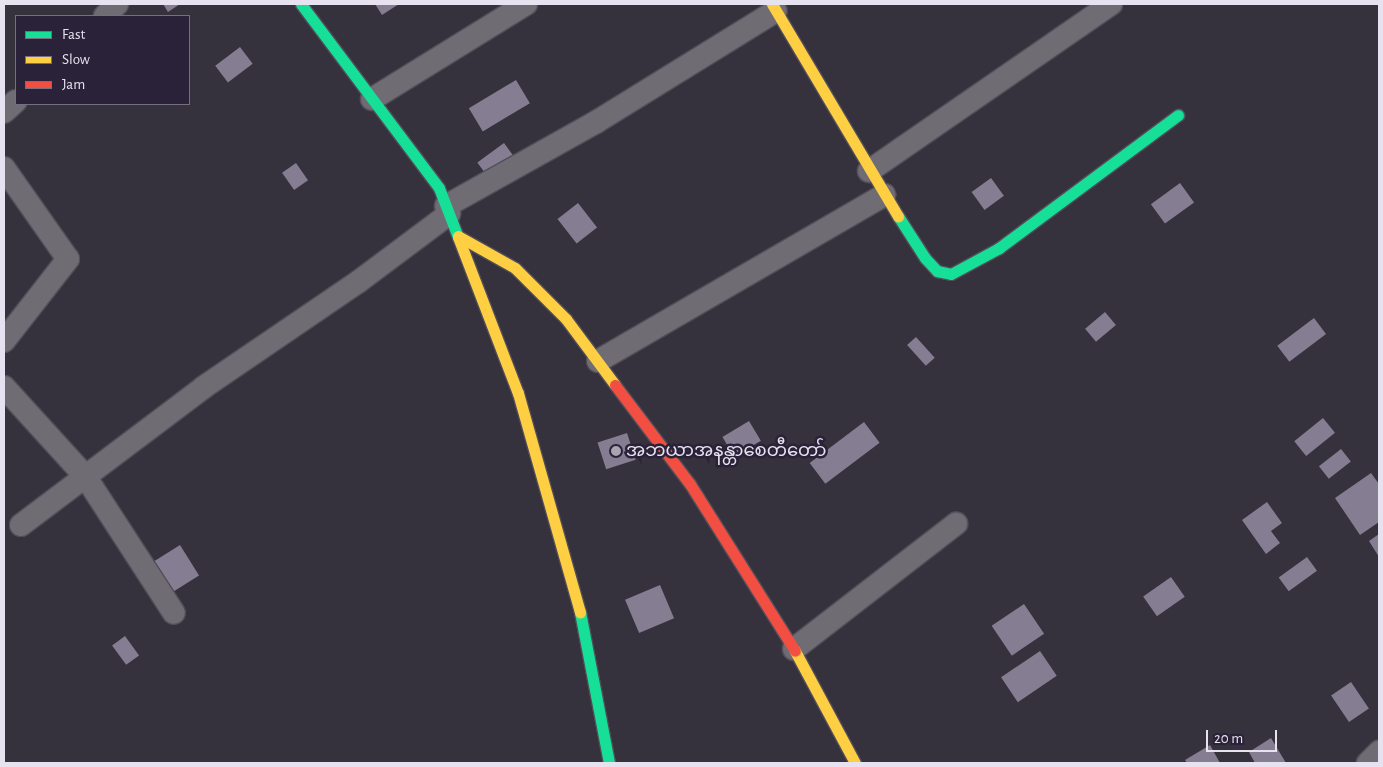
<!DOCTYPE html>
<html>
<head>
<meta charset="utf-8">
<style>
  body { margin:0 }
  #map { position:relative; width:1383px; height:767px; overflow:hidden; background:#35313d; font-family:"Alegreya Sans","Noto Sans Myanmar",sans-serif }
  div>[style] { position:absolute }
  [style*='--x'] { left:calc(var(--x)*1px); top:calc(var(--y)*1px); width:calc(var(--w)*1px); rotate:calc(var(--a)*1deg) }
  .building>* { inset:0; background:#857d92; transform-origin:0 0 }
  .roads { filter:drop-shadow(1px 0 #524e59) drop-shadow(-1px 0 #524e59) drop-shadow(0 1px #524e59) drop-shadow(0 -1px #524e59) }
  .street>* { height:22px; margin:-11px; padding:0 11px; transform-origin:11px; border-radius:11px; background:#6f6d73 }
  .fast>* { height:11px; margin:-5.5px; padding:0 5.5px; transform-origin:5.5px; border-radius:5.5px; background:#16e098 }
  .slow>* { height:11px; margin:-5.5px; padding:0 5.5px; transform-origin:5.5px; border-radius:5.5px; background:#ffcf43 }
  .jam>* { height:11px; margin:-5.5px; padding:0 5.5px; transform-origin:5.5px; border-radius:5.5px; background:#f24e42 }
  .dots>* { width:14px; height:14px; translate:-50% -50%; box-sizing:border-box; border:2px solid #2a2238; border-radius:50% }
  span { translate:-50% -50%; white-space:nowrap; text-align:center; line-height:1.15; -webkit-text-stroke:5px #2a2238; paint-order:stroke }
  .poi-label { font-size:18px; color:#e7e2f0 }
  .left { translate:0 -50%; text-align:left }
  .frame { position:absolute; inset:0; border:5px solid #e7e2f0; pointer-events:none }
  .legend { position:absolute; left:15px; top:15px; width:175px; height:90px; box-sizing:border-box; background:#2a2238; border:1px solid #766f82; margin:0; padding:6px 9px; list-style:none; font-size:15px; color:#e7e2f0 }
  .legend li { display:flex; align-items:center; gap:10px; height:25px }
  .legend b { width:25px; border:1px solid #766f82 }
  .scale { position:absolute; left:1206px; top:730px; width:71px; height:22px; box-sizing:border-box; border:2px solid #e7e2f0; border-top:0; padding-left:6px; font-size:15px; line-height:18px; white-space:nowrap; color:#e7e2f0; -webkit-text-stroke:4px #2a2238; paint-order:stroke }
</style>
</head>
<body>
<div id="map">
  <div class="building">
    <i style="clip-path:polygon(163px 4px,180px 4px,168px 12px)"></i>
    <i style="clip-path:polygon(375px 4px,399px 4px,382px 15px)"></i>
    <i style="left:240px;top:47px;width:21px;height:31px;rotate:53deg"></i>
    <i style="left:516px;top:80px;width:27px;height:55px;rotate:59deg"></i>
    <i style="left:504px;top:143px;width:19px;height:33px;rotate:54deg"></i>
    <i style="left:296px;top:163px;width:21px;height:17px;rotate:55deg"></i>
    <i style="left:991px;top:178px;width:22px;height:24px;rotate:54deg"></i>
    <i style="left:1180px;top:183px;width:24px;height:36px;rotate:54deg"></i>
    <i style="left:578px;top:203px;width:31px;height:26px;rotate:52deg"></i>
    <i style="left:1105px;top:312px;width:17px;height:26px;rotate:50deg"></i>
    <i style="left:1314px;top:318px;width:20px;height:46px;rotate:53deg"></i>
    <i style="left:916px;top:337px;width:28px;height:12px;rotate:48deg"></i>
    <i style="left:1323px;top:418px;width:19px;height:37px;rotate:51deg"></i>
    <i style="left:749px;top:421px;width:23px;height:31px;rotate:59deg"></i>
    <i style="left:864px;top:422px;width:26px;height:68px;rotate:53deg"></i>
    <i style="left:627px;top:433px;width:28px;height:31px;rotate:72deg"></i>
    <i style="left:1341px;top:449px;width:16px;height:28px;rotate:52deg"></i>
    <i style="clip-path:polygon(1371px 473px,1379px 484px,1379px 522px,1360px 535px,1335px 498px)"></i>
    <i style="clip-path:polygon(1267px 502px,1282px 523px,1271px 531px,1280px 543px,1266px 554px,1242px 520px)"></i>
    <i style="clip-path:polygon(1379px 534px,1379px 557px,1369px 541px)"></i>
    <i style="left:180px;top:545px;width:36px;height:31px;rotate:58deg"></i>
    <i style="left:1307px;top:557px;width:17px;height:35px;rotate:54deg"></i>
    <i style="left:1171px;top:577px;width:24px;height:34px;rotate:55deg"></i>
    <i style="left:660px;top:585px;width:36px;height:38px;rotate:67deg"></i>
    <i style="left:1024px;top:604px;width:36px;height:39px;rotate:56deg"></i>
    <i style="left:125px;top:636px;width:24px;height:16px;rotate:54deg"></i>
    <i style="left:1040px;top:651px;width:30px;height:47px;rotate:56deg"></i>
    <i style="left:1351px;top:682px;width:32px;height:24px;rotate:56deg"></i>
    <i style="clip-path:polygon(1271px 738px,1286px 763px,1255px 763px,1249px 752px)"></i>
    <i style="clip-path:polygon(1210px 745px,1220px 763px,1187px 763px,1185px 760px)"></i>
  </div>
  <div class="roads">
    <div class="street">
      <i style="--x:105;--y:16;--w:17;--a:-45"></i>
      <i style="--x:372;--y:99;--w:181;--a:-31.7"></i>
      <i style="--x:4;--y:112;--w:16;--a:-43"></i>
      <i style="--x:4;--y:168;--w:111;--a:54.9"></i>
      <i style="--x:68;--y:259;--w:104;--a:128"></i>
      <i style="--x:869;--y:171;--w:294;--a:-34.6"></i>
      <i style="--x:446;--y:206;--w:172;--a:-29.2"></i>
      <i style="--x:596;--y:122;--w:211;--a:-31.7"></i>
      <i style="--x:598;--y:361;--w:331;--a:-30.1"></i>
      <i style="--x:4;--y:387;--w:120;--a:47.7"></i>
      <i style="--x:85;--y:476;--w:163;--a:57"></i>
      <i style="--x:21;--y:525;--w:229;--a:-37"></i>
      <i style="--x:204;--y:387;--w:186;--a:-34.3"></i>
      <i style="--x:358;--y:282;--w:114;--a:-36.8"></i>
      <i style="--x:794;--y:649;--w:205;--a:-37.7"></i>
      <i style="--x:1368;--y:763;--w:16;--a:-45"></i>
    </div>
    <div class="fast">
      <i style="--x:301;--y:4;--w:230;--a:53.1"></i>
      <i style="--x:439;--y:188;--w:53;--a:68.8"></i>
      <i style="--x:898;--y:216;--w:50;--a:57.3"></i>
      <i style="--x:925;--y:258;--w:18;--a:47"></i>
      <i style="--x:937;--y:271;--w:14;--a:12"></i>
      <i style="--x:951;--y:274;--w:55;--a:-28.4"></i>
      <i style="--x:999;--y:248;--w:223;--a:-36.6"></i>
      <i style="--x:580;--y:612;--w:154;--a:79.1"></i>
    </div>
    <div class="slow">
      <i style="--x:772;--y:4;--w:247;--a:59.3"></i>
      <i style="--x:458;--y:236;--w:65;--a:29.3"></i>
      <i style="--x:515;--y:268;--w:72;--a:45"></i>
      <i style="--x:566;--y:319;--w:82;--a:53.4"></i>
      <i style="--x:458;--y:237;--w:167;--a:69"></i>
      <i style="--x:518;--y:393;--w:228;--a:74.2"></i>
      <i style="--x:795;--y:651;--w:127;--a:61.8"></i>
    </div>
    <div class="jam">
      <i style="--x:615;--y:385;--w:124;--a:52.9"></i>
      <i style="--x:690;--y:484;--w:197;--a:57.8"></i>
    </div>
  </div>
  <div class="dots">
    <i style="left:616px;top:451px;background:#a9a4b1"></i>
  </div>
  <div class="poi-label">
    <span class="left" style="left:626px;top:451px">အဘယာအနန္တာစေတီတော်</span>
  </div>
  <div class="frame"></div>
  <ul class="legend">
  <li><b style="height:6px;background:#16e098"></b>Fast</li>
  <li><b style="height:6px;background:#ffcf43"></b>Slow</li>
  <li><b style="height:6px;background:#f24e42"></b>Jam</li>
  </ul>
  <div class="scale">20 m</div>
</div>
</body>
</html>
